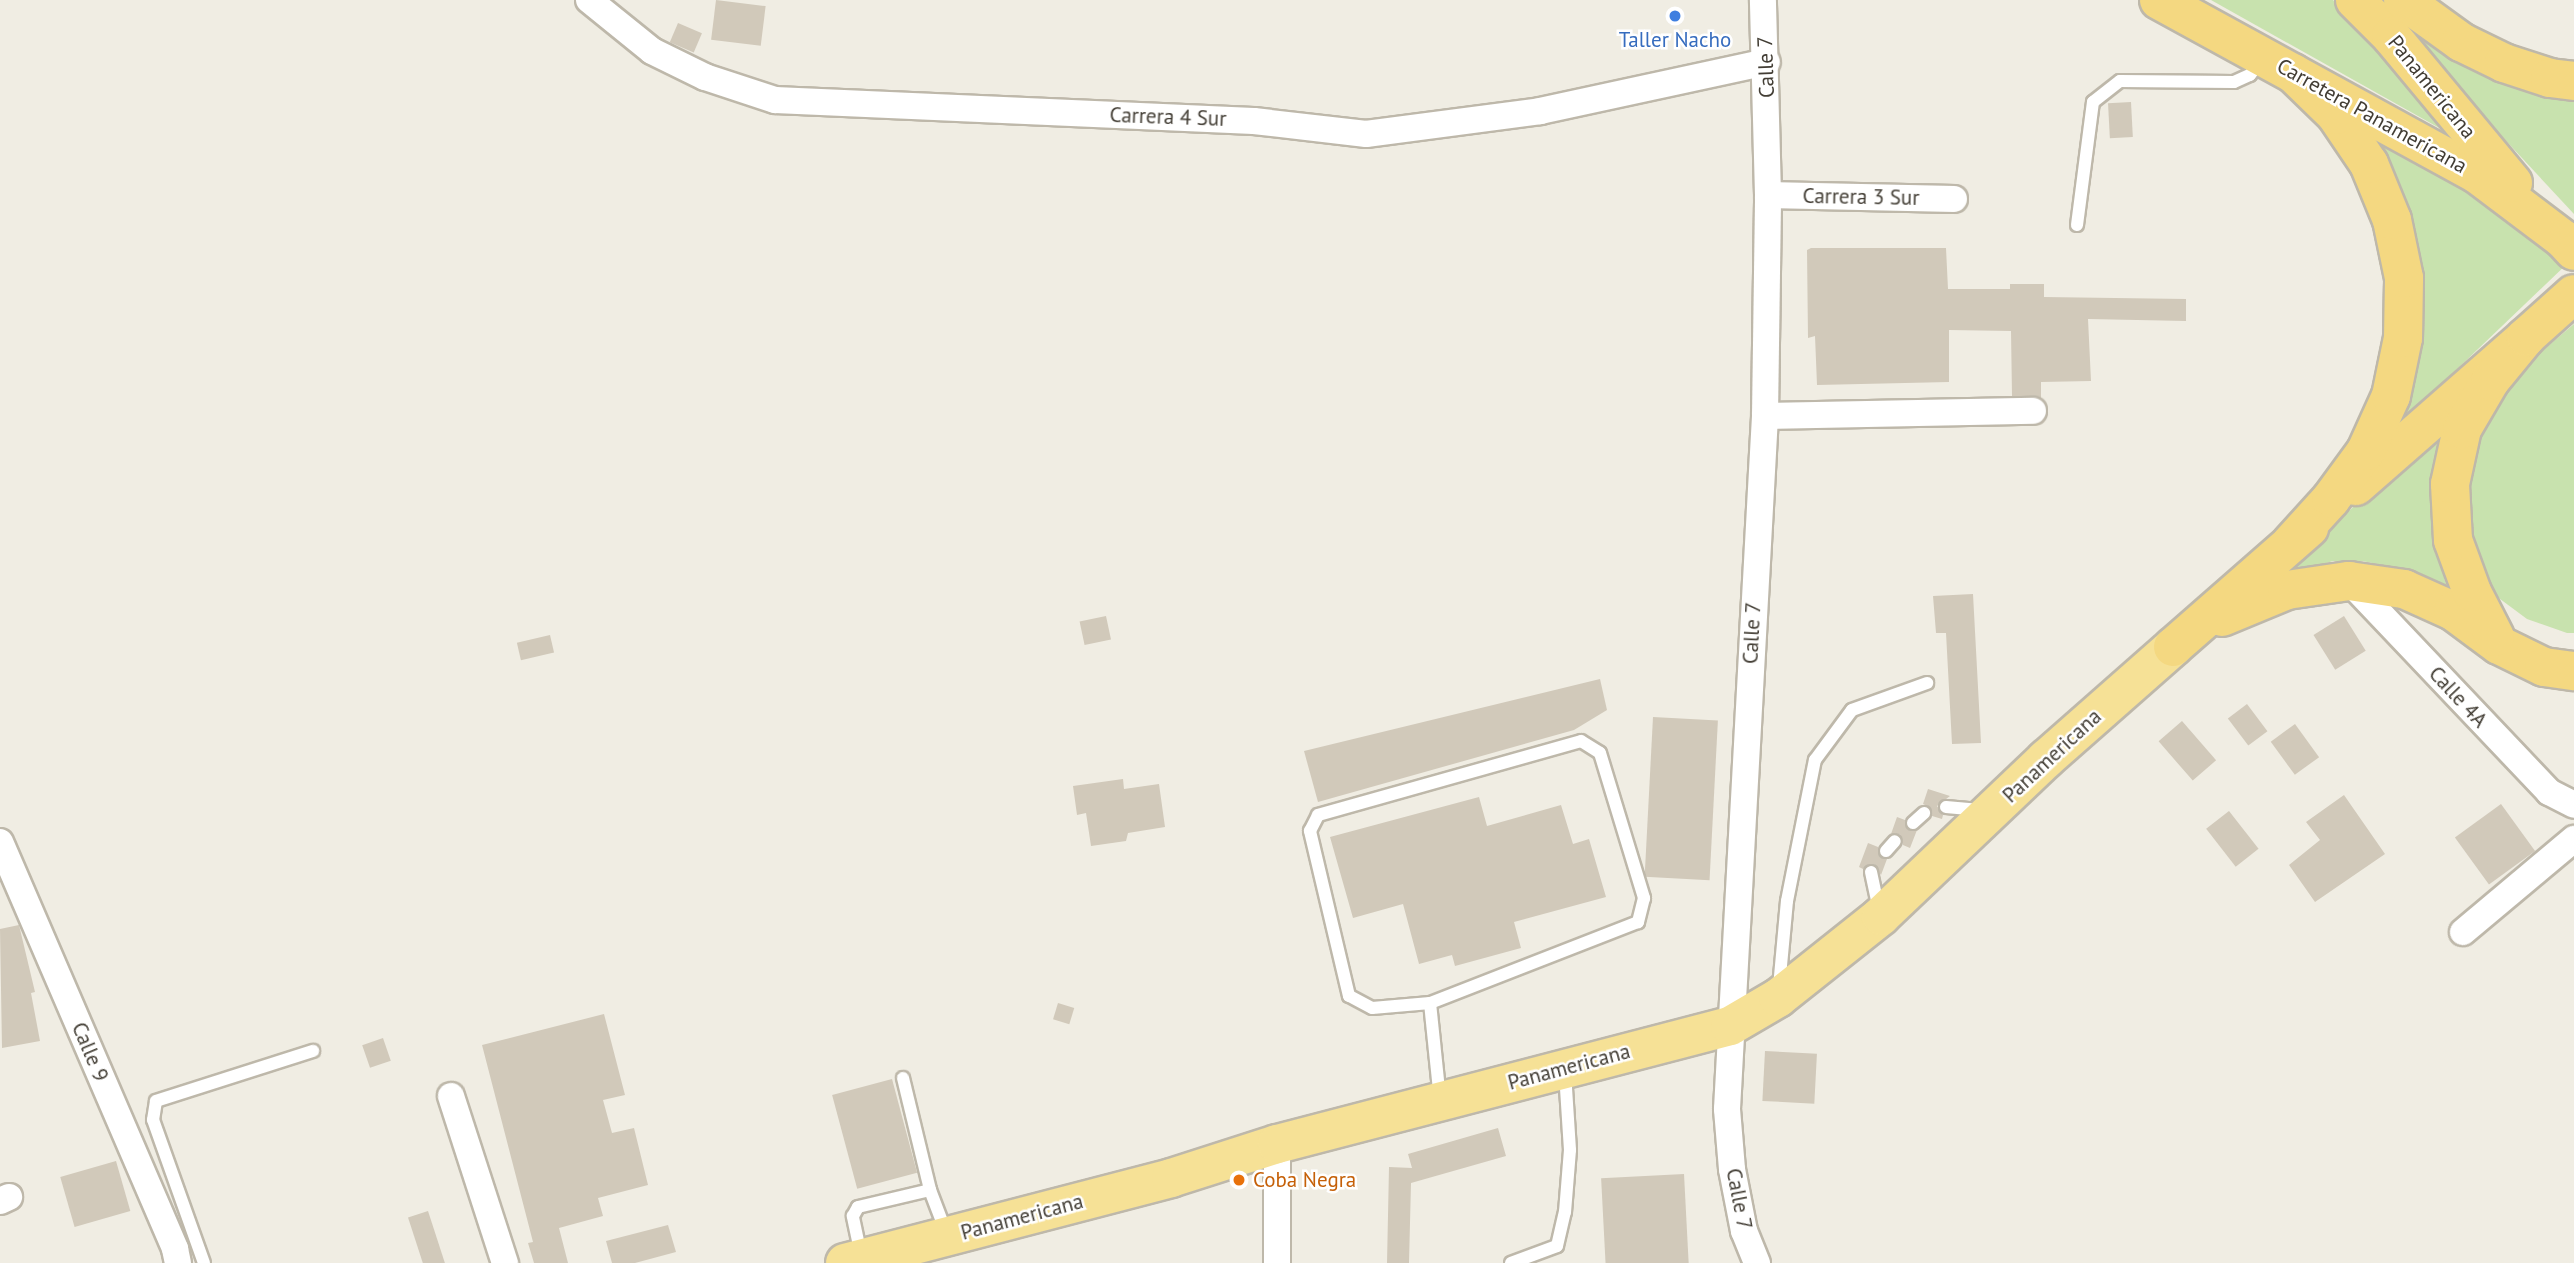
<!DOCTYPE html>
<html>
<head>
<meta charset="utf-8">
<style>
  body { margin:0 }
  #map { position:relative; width:2574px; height:1263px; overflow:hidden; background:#f0ede3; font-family:"PT Sans",sans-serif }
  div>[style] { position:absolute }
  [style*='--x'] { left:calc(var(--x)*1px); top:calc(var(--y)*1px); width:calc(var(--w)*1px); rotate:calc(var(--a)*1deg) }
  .green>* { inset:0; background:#c8e2ae }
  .building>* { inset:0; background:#d1c9ba; transform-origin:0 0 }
  .roads { filter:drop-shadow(2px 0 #beb8aa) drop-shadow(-2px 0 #beb8aa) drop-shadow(0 2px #beb8aa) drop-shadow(0 -2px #beb8aa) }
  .service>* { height:12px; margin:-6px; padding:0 6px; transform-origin:6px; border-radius:6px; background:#fff }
  .minor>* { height:26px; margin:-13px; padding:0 13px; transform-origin:13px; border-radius:13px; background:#fff }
  .primary>* { height:38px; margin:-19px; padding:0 19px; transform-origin:19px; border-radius:19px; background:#f6e196 }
  .trunk>* { height:38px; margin:-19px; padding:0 19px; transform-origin:19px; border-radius:19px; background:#f4d881 }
  .dots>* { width:19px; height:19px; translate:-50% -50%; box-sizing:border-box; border:4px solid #fff; border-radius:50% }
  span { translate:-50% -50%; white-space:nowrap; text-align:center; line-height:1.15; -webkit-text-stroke:5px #fff; paint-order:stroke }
  .shop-label { font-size:21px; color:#366cbe }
  .street-label { font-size:21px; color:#423d34 }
  .food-label { font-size:21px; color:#c56008 }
  .left { translate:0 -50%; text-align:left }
</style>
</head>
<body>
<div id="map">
  <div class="green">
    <i style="clip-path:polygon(2211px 0,2333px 0,2459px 139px)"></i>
    <i style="clip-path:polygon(2375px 0,2574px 93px,2574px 214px)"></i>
    <i style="clip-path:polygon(2342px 108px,2460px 179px,2570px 261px,2359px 463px,2417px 334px)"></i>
    <i style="clip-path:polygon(2574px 324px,2574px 633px,2567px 633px,2527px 619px,2492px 593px,2471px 554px,2467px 474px,2478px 438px,2516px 373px)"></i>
    <i style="clip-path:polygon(2471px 404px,2440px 555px,2445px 581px,2457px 606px,2413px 575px,2388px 566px,2362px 561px,2333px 561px,2306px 569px,2254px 594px)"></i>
  </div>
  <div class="building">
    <i style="left:716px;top:0;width:50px;height:40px;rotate:7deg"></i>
    <i style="left:678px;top:23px;width:26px;height:21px;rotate:23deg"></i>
    <i style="left:2131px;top:102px;width:35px;height:23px;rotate:87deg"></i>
    <i style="clip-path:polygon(1811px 248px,1946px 248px,1948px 289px,2010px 289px,2010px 284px,2044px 284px,2044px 297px,2186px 299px,2186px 321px,2088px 319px,2091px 381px,2041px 382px,2041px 398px,2012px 396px,2011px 331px,1949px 330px,1949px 382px,1817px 385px,1815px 336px,1808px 338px,1807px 250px)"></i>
    <i style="clip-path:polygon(1973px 594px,1981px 743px,1952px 744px,1946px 633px,1936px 633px,1933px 596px)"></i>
    <i style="left:1106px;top:616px;width:24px;height:27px;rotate:78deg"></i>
    <i style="left:2344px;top:616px;width:41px;height:36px;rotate:58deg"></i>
    <i style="left:550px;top:635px;width:18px;height:34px;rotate:77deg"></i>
    <i style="clip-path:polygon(1600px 679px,1607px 710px,1574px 730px,1318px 802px,1304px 751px)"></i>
    <i style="left:2247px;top:704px;width:34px;height:24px;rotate:53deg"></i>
    <i style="left:1653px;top:717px;width:65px;height:160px;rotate:3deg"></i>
    <i style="left:2182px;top:721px;width:52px;height:31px;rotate:49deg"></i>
    <i style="left:2295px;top:724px;width:41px;height:30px;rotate:54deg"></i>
    <i style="clip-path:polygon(1123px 779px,1124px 789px,1159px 784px,1165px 827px,1128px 833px,1126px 841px,1091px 846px,1086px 813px,1077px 815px,1073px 786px)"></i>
    <i style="clip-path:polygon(1928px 789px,1950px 796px,1937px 806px,1943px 815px,1942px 819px,1932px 816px,1931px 808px,1923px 804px)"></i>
    <i style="clip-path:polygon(2344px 795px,2385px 854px,2315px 902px,2289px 865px,2320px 840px,2306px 822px)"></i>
    <i style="clip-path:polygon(1479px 797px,1487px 826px,1561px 805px,1573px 844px,1589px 839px,1606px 897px,1514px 922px,1521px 948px,1455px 966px,1452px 955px,1419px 964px,1403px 904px,1353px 918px,1330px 837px)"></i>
    <i style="left:2501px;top:804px;width:58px;height:57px;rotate:54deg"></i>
    <i style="left:2229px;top:811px;width:48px;height:29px;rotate:52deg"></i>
    <i style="clip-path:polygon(1897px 817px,1905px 820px,1907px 829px,1917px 830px,1910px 848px,1903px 845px,1900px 834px,1891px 834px)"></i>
    <i style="clip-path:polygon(1868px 843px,1878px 847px,1880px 857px,1887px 859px,1881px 875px,1874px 864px,1869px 864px,1863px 869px,1859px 867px)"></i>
    <i style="clip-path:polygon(19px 925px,35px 992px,31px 993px,40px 1041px,2px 1048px,0 929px)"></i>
    <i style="left:1058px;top:1003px;width:17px;height:17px;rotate:17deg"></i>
    <i style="clip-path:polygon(604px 1014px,625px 1095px,603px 1100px,612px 1133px,634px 1128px,648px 1185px,598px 1198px,603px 1216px,559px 1228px,568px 1263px,534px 1263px,528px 1243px,533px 1242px,482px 1045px)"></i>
    <i style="left:383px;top:1038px;width:24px;height:22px;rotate:71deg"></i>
    <i style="left:1765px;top:1051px;width:52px;height:50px;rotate:3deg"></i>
    <i style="left:892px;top:1079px;width:97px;height:62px;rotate:75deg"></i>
    <i style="clip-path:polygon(1498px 1128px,1506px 1156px,1411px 1183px,1409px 1263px,1387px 1263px,1389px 1167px,1412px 1168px,1408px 1154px)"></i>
    <i style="left:116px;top:1161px;width:52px;height:58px;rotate:74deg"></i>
    <i style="left:1684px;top:1174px;width:89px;height:83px;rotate:87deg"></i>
    <i style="left:428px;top:1211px;width:55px;height:21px;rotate:72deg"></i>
    <i style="clip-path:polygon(668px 1225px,676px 1252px,635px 1263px,612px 1263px,606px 1241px)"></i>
  </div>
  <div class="roads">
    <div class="service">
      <i style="--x:2077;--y:225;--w:124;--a:-82.6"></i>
      <i style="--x:2093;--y:102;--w:34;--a:-38"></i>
      <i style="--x:2120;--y:81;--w:114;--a:0.5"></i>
      <i style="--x:2234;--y:82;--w:17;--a:-24"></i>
      <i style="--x:2250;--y:75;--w:19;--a:-54"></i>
      <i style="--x:1581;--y:741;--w:22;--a:32"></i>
      <i style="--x:1600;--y:753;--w:152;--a:73.1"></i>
      <i style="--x:1644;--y:898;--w:25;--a:104"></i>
      <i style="--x:1638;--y:922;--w:223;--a:158.7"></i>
      <i style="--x:1430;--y:1003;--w:58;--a:175.1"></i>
      <i style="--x:1372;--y:1008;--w:26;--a:-152"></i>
      <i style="--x:1349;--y:996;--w:170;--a:-103.3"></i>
      <i style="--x:1310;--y:831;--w:18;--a:-63"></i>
      <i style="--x:1318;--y:815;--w:273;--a:-15.7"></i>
      <i style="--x:1946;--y:807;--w:34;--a:5"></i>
      <i style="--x:1913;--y:823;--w:15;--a:-42"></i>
      <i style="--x:1886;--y:851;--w:13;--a:-48"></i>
      <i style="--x:1871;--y:872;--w:38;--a:78"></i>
      <i style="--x:1779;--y:987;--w:86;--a:-84.7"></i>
      <i style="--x:1787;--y:901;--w:144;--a:-78.8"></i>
      <i style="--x:1815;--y:760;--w:62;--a:-53.5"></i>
      <i style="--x:1852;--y:710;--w:80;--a:-19.8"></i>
      <i style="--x:1430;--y:1003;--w:97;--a:84.1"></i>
      <i style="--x:903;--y:1078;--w:115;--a:76.4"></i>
      <i style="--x:861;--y:1255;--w:40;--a:-102"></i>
      <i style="--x:853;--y:1216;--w:10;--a:-61"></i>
      <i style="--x:858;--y:1207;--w:74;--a:-13.3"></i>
      <i style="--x:930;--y:1190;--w:45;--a:69.1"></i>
      <i style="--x:204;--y:1263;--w:152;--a:-109.6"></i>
      <i style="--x:153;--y:1120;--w:19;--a:-81"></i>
      <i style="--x:156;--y:1101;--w:165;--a:-17.7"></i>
      <i style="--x:1511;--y:1263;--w:49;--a:-20.3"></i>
      <i style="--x:1557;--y:1246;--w:35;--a:-77"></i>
      <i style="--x:1565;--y:1212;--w:62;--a:-85.4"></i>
      <i style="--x:1570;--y:1150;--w:78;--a:-93.7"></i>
    </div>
    <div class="minor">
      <i style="--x:589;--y:0;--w:81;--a:39"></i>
      <i style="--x:652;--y:51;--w:59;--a:26.1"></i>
      <i style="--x:705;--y:77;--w:74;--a:18.2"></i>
      <i style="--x:775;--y:100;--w:479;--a:2.5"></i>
      <i style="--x:1254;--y:121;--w:113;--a:6.6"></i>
      <i style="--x:1366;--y:134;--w:176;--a:-7.5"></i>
      <i style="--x:1540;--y:111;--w:232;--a:-12.2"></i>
      <i style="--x:1768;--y:195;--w:186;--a:1.2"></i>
      <i style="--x:1765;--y:416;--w:268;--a:-1.1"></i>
      <i style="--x:2349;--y:581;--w:291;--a:46.5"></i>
      <i style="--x:2549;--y:792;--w:28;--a:27"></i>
      <i style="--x:0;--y:842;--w:443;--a:66.7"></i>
      <i style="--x:175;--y:1249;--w:14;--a:78"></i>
      <i style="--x:2463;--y:932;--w:145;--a:-40"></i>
      <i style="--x:451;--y:1096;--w:176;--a:72.1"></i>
      <i style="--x:0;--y:1201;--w:10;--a:-24"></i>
      <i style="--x:1277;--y:1263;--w:119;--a:-90"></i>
      <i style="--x:1757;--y:1263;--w:35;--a:-112"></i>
      <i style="--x:1744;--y:1231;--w:63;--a:-101"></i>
      <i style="--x:1732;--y:1169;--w:60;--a:-94.8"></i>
      <i style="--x:1727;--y:1109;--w:694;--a:-86.86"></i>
      <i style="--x:1765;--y:416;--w:221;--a:-89.2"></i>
      <i style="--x:1768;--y:195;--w:195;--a:-91.5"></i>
    </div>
    <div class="primary">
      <i style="--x:845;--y:1263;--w:337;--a:-14.6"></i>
      <i style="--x:1171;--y:1178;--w:111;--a:-17.8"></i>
      <i style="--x:1277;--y:1144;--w:468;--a:-14.6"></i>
      <i style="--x:1730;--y:1026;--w:56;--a:-30.3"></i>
      <i style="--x:1778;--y:998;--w:132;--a:-38.5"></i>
      <i style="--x:1881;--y:916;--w:228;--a:-43.6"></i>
      <i style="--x:2046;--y:759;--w:169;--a:-41.4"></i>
    </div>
    <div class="trunk">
      <i style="--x:2159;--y:0;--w:362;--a:28.7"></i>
      <i style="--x:2477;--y:174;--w:108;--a:37.1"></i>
      <i style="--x:2563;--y:239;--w:16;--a:47"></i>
      <i style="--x:2355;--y:0;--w:51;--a:45"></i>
      <i style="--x:2391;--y:36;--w:191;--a:50.3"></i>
      <i style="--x:2403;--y:0;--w:72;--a:35.9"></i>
      <i style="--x:2461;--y:42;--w:48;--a:26"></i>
      <i style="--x:2504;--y:63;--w:48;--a:18.1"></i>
      <i style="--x:2550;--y:78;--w:24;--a:7"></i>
      <i style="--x:2356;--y:486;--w:226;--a:-41.2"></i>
      <i style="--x:2291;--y:543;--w:59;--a:-47.7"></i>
      <i style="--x:2331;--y:499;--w:59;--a:-53.9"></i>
      <i style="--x:2366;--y:451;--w:60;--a:-65.6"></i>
      <i style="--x:2391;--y:396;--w:59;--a:-78.3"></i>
      <i style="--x:2403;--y:338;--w:60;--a:-89"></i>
      <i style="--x:2404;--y:278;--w:59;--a:-101.7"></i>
      <i style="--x:2392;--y:220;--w:61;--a:-112.3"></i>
      <i style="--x:2369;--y:164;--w:59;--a:-124"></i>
      <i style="--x:2336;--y:115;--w:60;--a:-135.7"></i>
      <i style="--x:2222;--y:617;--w:70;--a:-22.6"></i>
      <i style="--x:2287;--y:590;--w:63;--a:-8.3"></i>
      <i style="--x:2349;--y:581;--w:56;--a:8.3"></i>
      <i style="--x:2404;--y:589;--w:54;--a:24.2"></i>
      <i style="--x:2453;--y:611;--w:57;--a:36.5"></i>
      <i style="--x:2499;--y:645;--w:50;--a:26.1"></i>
      <i style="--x:2544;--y:667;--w:30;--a:8"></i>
      <i style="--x:2495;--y:637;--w:51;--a:-117.1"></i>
      <i style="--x:2472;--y:592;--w:55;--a:-110.1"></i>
      <i style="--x:2453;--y:540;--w:56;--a:-93.1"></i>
      <i style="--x:2450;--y:484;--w:56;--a:-77.7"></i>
      <i style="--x:2462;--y:429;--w:56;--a:-59.7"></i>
      <i style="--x:2490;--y:381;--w:57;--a:-50.7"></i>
      <i style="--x:2526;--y:337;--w:64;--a:-41.9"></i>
      <i style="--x:2173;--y:647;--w:181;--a:-41.2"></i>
    </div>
  </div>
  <div class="dots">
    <i style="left:1675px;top:16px;background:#3f7fe0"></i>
    <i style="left:1239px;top:1180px;background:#e8710a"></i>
  </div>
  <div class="shop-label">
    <span style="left:1675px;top:40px">Taller Nacho</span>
  </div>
  <div class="street-label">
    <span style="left:1766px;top:67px;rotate:-92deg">Calle 7</span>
    <span style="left:2432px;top:87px;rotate:51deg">Panamericana</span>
    <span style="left:2372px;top:116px;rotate:29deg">Carretera Panamericana</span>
    <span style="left:1168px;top:117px;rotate:2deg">Carrera 4 Sur</span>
    <span style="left:1861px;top:197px;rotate:1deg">Carrera 3 Sur</span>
    <span style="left:1752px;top:633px;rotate:-87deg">Calle 7</span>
    <span style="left:2458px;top:697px;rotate:47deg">Calle 4A</span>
    <span style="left:2052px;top:756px;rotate:-43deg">Panamericana</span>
    <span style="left:90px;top:1052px;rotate:67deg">Calle 9</span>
    <span style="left:1569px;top:1067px;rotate:-15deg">Panamericana</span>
    <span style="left:1739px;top:1199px;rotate:79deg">Calle 7</span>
    <span style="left:1022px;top:1217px;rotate:-15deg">Panamericana</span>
  </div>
  <div class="food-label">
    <span class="left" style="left:1253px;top:1180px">Coba Negra</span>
  </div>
</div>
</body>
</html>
